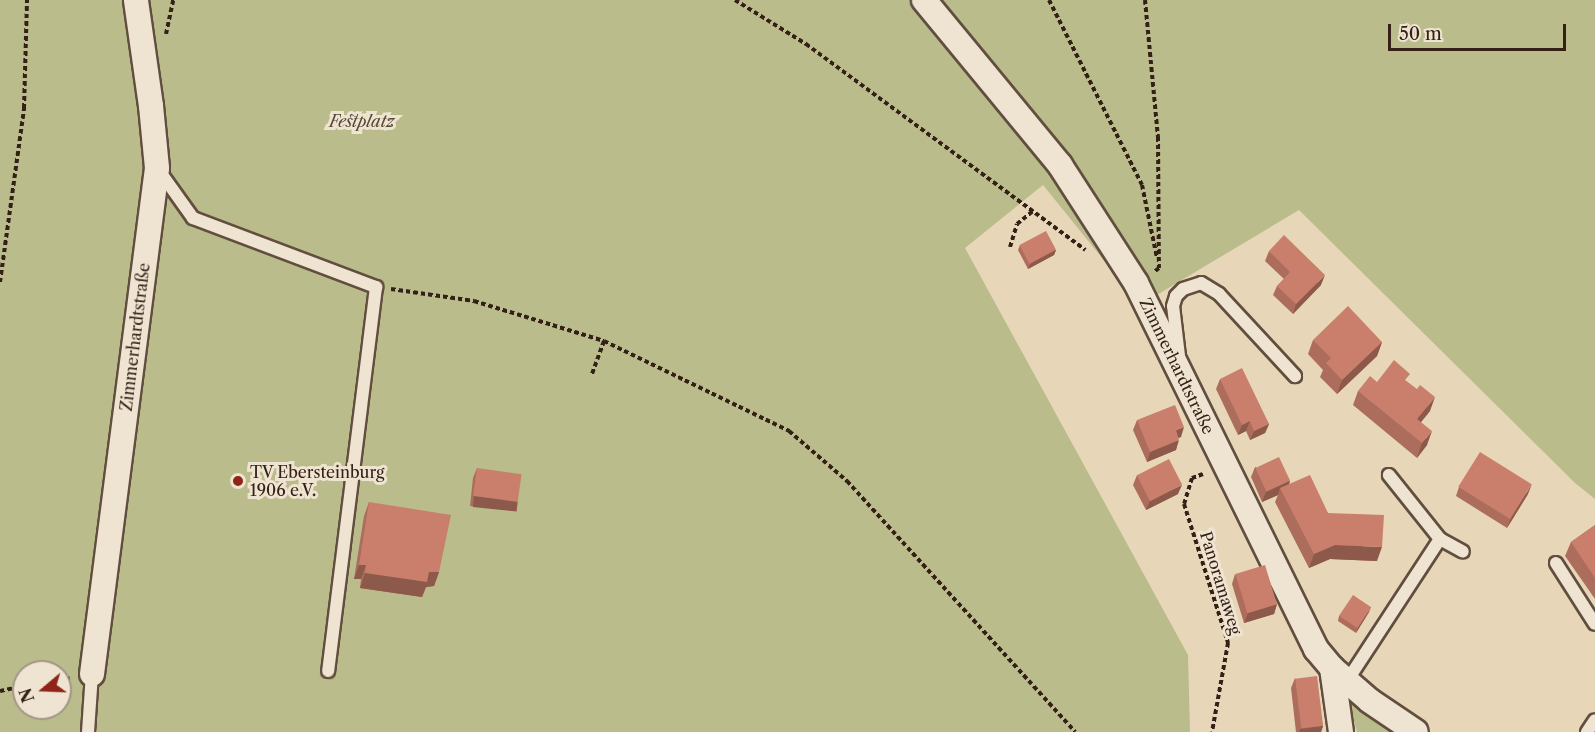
<!DOCTYPE html>
<html>
<head>
<meta charset="utf-8">
<style>
  body { margin:0 }
  #map { position:relative; width:1595px; height:732px; overflow:hidden; background:#e7d6b8; font-family:"Libre Caslon Text",serif }
  div>[style] { position:absolute }
  [style*='--x'] { left:calc(var(--x)*1px); top:calc(var(--y)*1px); width:calc(var(--w)*1px); rotate:calc(var(--a)*1deg) }
  .green>* { inset:0; background:#babc8b }
  .path>* { height:4px; margin-top:-2px; transform-origin:0; background:repeating-linear-gradient(90deg,#342017 0 4.5px,transparent 0 7.5px) }
  .roads { filter:drop-shadow(2px 0 #614e3f) drop-shadow(-2px 0 #614e3f) drop-shadow(0 2px #614e3f) drop-shadow(0 -2px #614e3f) }
  .service>* { height:12px; margin:-6px; padding:0 6px; transform-origin:6px; border-radius:6px; background:#efe4d1 }
  .minor>* { height:24px; margin:-12px; padding:0 12px; transform-origin:12px; border-radius:12px; background:#efe4d1 }
  .wall>* { inset:0; background:#ad6d5c }
  .shaded-wall>* { inset:0; background:#8d594b; transform-origin:0 0 }
  .building>* { inset:0; background:#c97f6b; transform-origin:0 0 }
  .dots>* { width:16px; height:16px; translate:-50% -50%; box-sizing:border-box; border:3px solid #efe4d1; border-radius:50% }
  span { translate:-50% -50%; white-space:nowrap; text-align:center; line-height:1.15; -webkit-text-stroke:6px #efe4d1; paint-order:stroke }
  .park-label { font-size:16px; color:#564734; font-style:italic }
  .street-label { font-size:16px; color:#342017 }
  .poi-label { font-size:16px; color:#342017 }
  .left { translate:0 -50%; text-align:left }
  .north { position:absolute; left:12px; top:660px; width:60px; height:60px; box-sizing:border-box; background:#efe4d1; border:2px solid #a49687; border-radius:50%; rotate:251deg; font-size:16px; font-weight:700; line-height:24px; text-align:center; color:#342017 }
  .north::after { content:''; display:block; margin:auto; width:21px; height:27px; background:#8f2418; clip-path:polygon(50% 0,100% 100%,50% 72%,0 100%) }
  .scale { position:absolute; left:1388px; top:24px; width:178px; height:27px; box-sizing:border-box; border:3px solid #342017; border-top:0; padding-left:8px; font-size:18px; line-height:21px; white-space:nowrap; color:#342017; -webkit-text-stroke:4px #efe4d1; paint-order:stroke }
</style>
</head>
<body>
<div id="map">
  <div class="green">
    <i style="clip-path:polygon(evenodd,0 0,1595px 0,1595px 499px,1575px 483px,1299px 210px,1140px 305px,1043px 185px,965px 248px,1188px 655px,1190px 732px,0 732px,0 0,24px 672px,60px 672px,60px 708px,24px 708px,24px 672px)"></i>
    <i style="clip-path:polygon(1346px 691px,1408px 732px,1357px 732px)"></i>
  </div>
  <div class="path">
    <i style="--x:735;--y:0;--w:84;--a:31.8"></i>
    <i style="--x:806;--y:44;--w:347;--a:36.4"></i>
    <i style="--x:1049;--y:0;--w:207;--a:63.3"></i>
    <i style="--x:1142;--y:185;--w:75;--a:78.4"></i>
    <i style="--x:1145;--y:0;--w:138;--a:84.6"></i>
    <i style="--x:1158;--y:137;--w:131;--a:89.6"></i>
    <i style="--x:1159;--y:268;--w:6;--a:141"></i>
    <i style="--x:166;--y:34;--w:35;--a:-78"></i>
    <i style="--x:1010;--y:247;--w:24;--a:-73"></i>
    <i style="--x:1017;--y:224;--w:21;--a:-39"></i>
    <i style="--x:0;--y:282;--w:176;--a:-82.1"></i>
    <i style="--x:24;--y:108;--w:108;--a:-88.4"></i>
    <i style="--x:391;--y:289;--w:84;--a:8.2"></i>
    <i style="--x:474;--y:301;--w:136;--a:17.1"></i>
    <i style="--x:604;--y:341;--w:35;--a:110"></i>
    <i style="--x:604;--y:341;--w:206;--a:25.9"></i>
    <i style="--x:789;--y:431;--w:77;--a:40.8"></i>
    <i style="--x:847;--y:481;--w:339;--a:47.7"></i>
    <i style="--x:1203;--y:474;--w:12;--a:160"></i>
    <i style="--x:1192;--y:478;--w:27;--a:107"></i>
    <i style="--x:1184;--y:504;--w:146;--a:72.4"></i>
    <i style="--x:1228;--y:643;--w:90;--a:100.2"></i>
    <i style="--x:60;--y:680;--w:10;--a:-11"></i>
    <i style="--x:0;--y:691;--w:25;--a:-12"></i>
  </div>
  <div class="roads">
    <div class="service">
      <i style="--x:158;--y:169;--w:60;--a:54.5"></i>
      <i style="--x:193;--y:218;--w:196;--a:20.7"></i>
      <i style="--x:376;--y:287;--w:387;--a:97.1"></i>
      <i style="--x:1179;--y:356;--w:50;--a:-96.8"></i>
      <i style="--x:1173;--y:306;--w:10;--a:-73"></i>
      <i style="--x:1176;--y:296;--w:10;--a:-45"></i>
      <i style="--x:1183;--y:289;--w:19;--a:-18"></i>
      <i style="--x:1201;--y:283;--w:21;--a:31"></i>
      <i style="--x:1219;--y:294;--w:112;--a:47.2"></i>
      <i style="--x:1440;--y:539;--w:26;--a:29"></i>
      <i style="--x:1556;--y:563;--w:72;--a:57.4"></i>
      <i style="--x:1347;--y:681;--w:170;--a:-56.8"></i>
      <i style="--x:1440;--y:539;--w:82;--a:-128.6"></i>
      <i style="--x:88;--y:732;--w:58;--a:-86.1"></i>
      <i style="--x:1587;--y:732;--w:14;--a:-56"></i>
    </div>
    <div class="minor">
      <i style="--x:924;--y:0;--w:214;--a:50.5"></i>
      <i style="--x:1060;--y:165;--w:140;--a:57.2"></i>
      <i style="--x:1136;--y:283;--w:408;--a:63.8"></i>
      <i style="--x:1316;--y:649;--w:25;--a:50"></i>
      <i style="--x:1332;--y:668;--w:50;--a:41"></i>
      <i style="--x:1370;--y:701;--w:55;--a:34"></i>
      <i style="--x:1332;--y:668;--w:65;--a:82"></i>
      <i style="--x:92;--y:674;--w:510;--a:-82.68"></i>
      <i style="--x:157;--y:168;--w:62;--a:-95.5"></i>
      <i style="--x:151;--y:106;--w:107;--a:-98.1"></i>
    </div>
  </div>
  <div class="wall">
    <i style="clip-path:polygon(1020px 245px,1056px 250px,1054px 255px,1028px 269px,1018px 250px)"></i>
    <i style="clip-path:polygon(1269px 251px,1321px 285px,1293px 314px,1273px 295px,1277px 286px,1284px 279px,1265px 261px)"></i>
    <i style="clip-path:polygon(1313px 340px,1382px 342px,1377px 356px,1337px 394px,1320px 377px,1323px 370px,1308px 354px)"></i>
    <i style="clip-path:polygon(1220px 379px,1269px 424px,1265px 433px,1250px 440px,1246px 431px,1238px 435px,1216px 389px)"></i>
    <i style="clip-path:polygon(1377px 382px,1407px 382px,1430px 411px,1421px 422px,1427px 445px,1417px 458px,1353px 405px,1358px 391px)"></i>
    <i style="clip-path:polygon(1137px 420px,1181px 437px,1178px 438px,1176px 450px,1147px 462px,1133px 430px)"></i>
    <i style="clip-path:polygon(1255px 467px,1290px 481px,1289px 485px,1328px 513px,1377px 561px,1330px 559px,1309px 568px,1275px 502px,1278px 495px,1262px 502px,1251px 477px)"></i>
    <i style="clip-path:polygon(477px 468px,515px 511px,470px 506px,473px 478px)"></i>
    <i style="clip-path:polygon(1137px 475px,1178px 494px,1146px 510px,1133px 485px)"></i>
    <i style="clip-path:polygon(1459px 487px,1528px 494px,1507px 528px,1456px 496px)"></i>
    <i style="clip-path:polygon(369px 502px,439px 572px,434px 586px,426px 587px,422px 597px,360px 588px,361px 579px,354px 579px,364px 516px)"></i>
    <i style="clip-path:polygon(1595px 525px,1595px 599px,1565px 556px,1571px 542px)"></i>
    <i style="clip-path:polygon(1235px 574px,1277px 604px,1274px 614px,1244px 623px,1232px 584px)"></i>
    <i style="clip-path:polygon(1369px 612px,1356px 633px,1338px 621px,1339px 616px)"></i>
    <i style="clip-path:polygon(1295px 678px,1323px 726px,1321px 732px,1296px 732px,1291px 688px)"></i>
  </div>
  <div class="shaded-wall">
    <i style="clip-path:polygon(1056px 250px,1054px 255px,1028px 269px,1030px 264px)"></i>
    <i style="clip-path:polygon(1325px 275px,1321px 285px,1293px 314px,1296px 304px)"></i>
    <i style="clip-path:polygon(1382px 342px,1377px 356px,1337px 394px,1342px 380px)"></i>
    <i style="clip-path:polygon(1435px 397px,1430px 411px,1412px 433px,1417px 419px)"></i>
    <i style="clip-path:polygon(1250px 421px,1246px 431px,1238px 435px,1242px 425px)"></i>
    <i style="clip-path:polygon(1269px 424px,1265px 433px,1250px 440px,1254px 431px)"></i>
    <i style="clip-path:polygon(1184px 427px,1181px 437px,1172px 440px,1176px 430px)"></i>
    <i style="clip-path:polygon(1432px 431px,1427px 445px,1417px 458px,1422px 443px)"></i>
    <i style="clip-path:polygon(1179px 440px,1176px 450px,1147px 462px,1150px 452px)"></i>
    <i style="clip-path:polygon(1290px 481px,1286px 491px,1280px 488px,1278px 495px,1262px 502px,1266px 492px)"></i>
    <i style="clip-path:polygon(1532px 484px,1528px 494px,1507px 528px,1511px 518px)"></i>
    <i style="clip-path:polygon(1182px 485px,1178px 494px,1146px 510px,1150px 500px)"></i>
    <i style="left:474px;top:496px;width:44px;height:11px;rotate:6deg"></i>
    <i style="clip-path:polygon(1335px 545px,1382px 547px,1377px 561px,1330px 559px,1309px 568px,1314px 554px)"></i>
    <i style="clip-path:polygon(359px 565px,366px 565px,361px 579px,354px 579px)"></i>
    <i style="clip-path:polygon(439px 572px,434px 586px,426px 587px,422px 597px,360px 588px,365px 573px)"></i>
    <i style="clip-path:polygon(1277px 604px,1274px 614px,1244px 623px,1248px 613px)"></i>
    <i style="clip-path:polygon(1371px 607px,1369px 612px,1356px 633px,1358px 628px)"></i>
    <i style="clip-path:polygon(1323px 726px,1321px 732px,1299px 732px,1300px 729px)"></i>
  </div>
  <div class="building">
    <i style="left:1046px;top:231px;width:21px;height:30px;rotate:62deg"></i>
    <i style="clip-path:polygon(1284px 235px,1325px 275px,1296px 304px,1277px 286px,1290px 272px,1269px 251px)"></i>
    <i style="clip-path:polygon(1348px 306px,1382px 342px,1342px 380px,1326px 363px,1331px 358px,1313px 340px)"></i>
    <i style="clip-path:polygon(1394px 360px,1410px 374px,1405px 380px,1417px 389px,1420px 385px,1435px 397px,1417px 419px,1432px 431px,1422px 443px,1358px 391px,1370px 376px,1377px 382px)"></i>
    <i style="clip-path:polygon(1242px 368px,1269px 424px,1254px 431px,1250px 421px,1242px 425px,1220px 379px)"></i>
    <i style="clip-path:polygon(1175px 405px,1184px 427px,1176px 430px,1179px 440px,1150px 452px,1137px 420px)"></i>
    <i style="left:1480px;top:452px;width:61px;height:41px;rotate:32deg"></i>
    <i style="left:1279px;top:457px;width:26px;height:26px;rotate:65deg"></i>
    <i style="left:1169px;top:459px;width:29px;height:36px;rotate:63deg"></i>
    <i style="left:477px;top:468px;width:45px;height:28px;rotate:8deg"></i>
    <i style="clip-path:polygon(1310px 475px,1328px 513px,1384px 515px,1382px 547px,1335px 545px,1314px 554px,1280px 488px)"></i>
    <i style="clip-path:polygon(369px 502px,451px 515px,439px 572px,429px 572px,427px 582px,365px 573px,366px 565px,359px 565px)"></i>
    <i style="clip-path:polygon(1595px 525px,1595px 578px,1571px 542px)"></i>
    <i style="left:1265px;top:565px;width:41px;height:31px;rotate:73deg"></i>
    <i style="left:1353px;top:595px;width:22px;height:25px;rotate:34deg"></i>
    <i style="left:1317px;top:676px;width:50px;height:22px;rotate:83deg"></i>
  </div>
  <div class="dots">
    <i style="left:238px;top:481px;background:#8f2418"></i>
  </div>
  <div class="park-label">
    <span style="left:362px;top:121px">Festplatz</span>
  </div>
  <div class="street-label">
    <span style="left:135px;top:337px;rotate:-83deg">Zimmerhardtstraße</span>
    <span style="left:1177px;top:366px;rotate:64deg">Zimmerhardtstraße</span>
    <span style="left:1221px;top:583px;rotate:73deg">Panoramaweg</span>
  </div>
  <div class="poi-label">
    <span class="left" style="left:250px;top:481px">TV Ebersteinburg<br>1906 e.V.</span>
  </div>
  <div class="north">N</div>
  <div class="scale">50 m</div>
</div>
</body>
</html>
